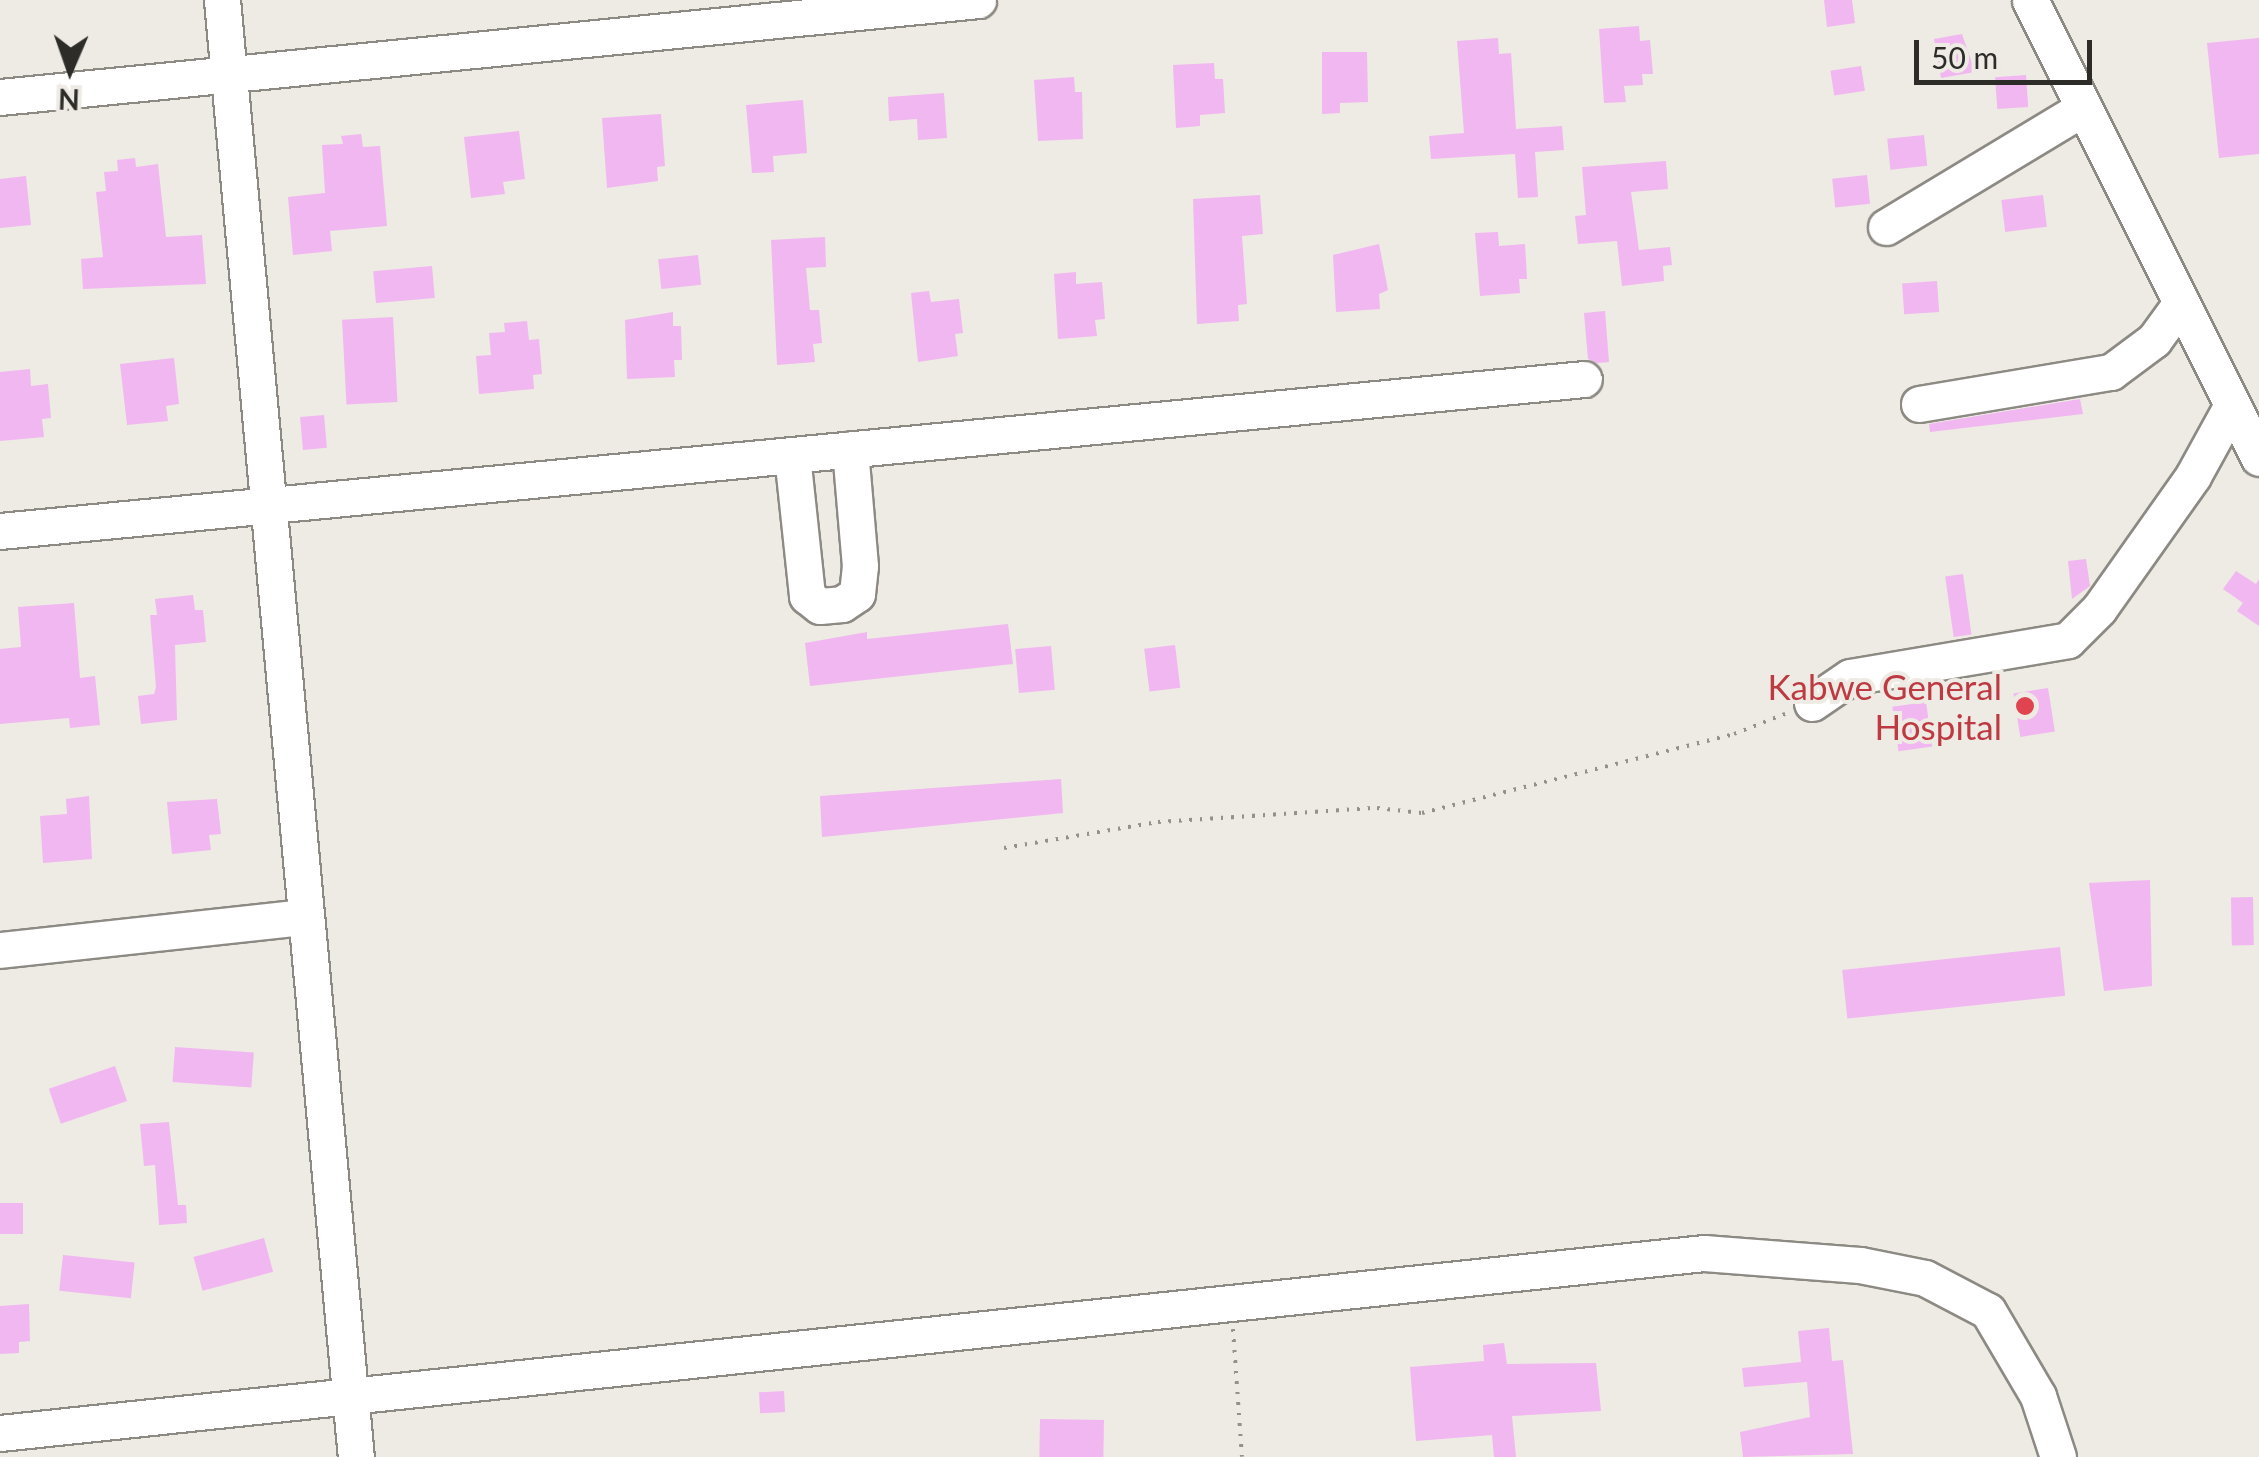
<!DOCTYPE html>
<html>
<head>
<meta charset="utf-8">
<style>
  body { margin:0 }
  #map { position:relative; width:2259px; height:1457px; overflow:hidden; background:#eeeae4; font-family:Lato,sans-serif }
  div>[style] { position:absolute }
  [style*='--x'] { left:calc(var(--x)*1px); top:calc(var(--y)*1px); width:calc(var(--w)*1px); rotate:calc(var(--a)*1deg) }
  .building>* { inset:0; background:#f1b7f0; transform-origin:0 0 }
  .path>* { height:4px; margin-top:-2px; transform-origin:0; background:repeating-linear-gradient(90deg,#93918c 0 2.5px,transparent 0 10.5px) }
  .roads { filter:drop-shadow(2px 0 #8d8a84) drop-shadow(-2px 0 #8d8a84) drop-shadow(0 2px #8d8a84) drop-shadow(0 -2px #8d8a84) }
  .minor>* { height:35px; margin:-17.5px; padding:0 17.5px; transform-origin:17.5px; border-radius:17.5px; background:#fff }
  .dots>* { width:28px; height:28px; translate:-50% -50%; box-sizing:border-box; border:5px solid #eeeae4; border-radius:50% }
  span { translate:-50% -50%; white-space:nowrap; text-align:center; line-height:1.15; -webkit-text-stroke:8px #eeeae4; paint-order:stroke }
  .health-label { font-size:35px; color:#be3a42 }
  .right { translate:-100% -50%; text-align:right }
  .north { position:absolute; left:20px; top:20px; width:100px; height:100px; -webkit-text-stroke:8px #eeeae4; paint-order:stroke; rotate:182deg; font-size:28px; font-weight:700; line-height:40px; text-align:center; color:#2d2c29 }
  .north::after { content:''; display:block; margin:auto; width:35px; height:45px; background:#2d2c29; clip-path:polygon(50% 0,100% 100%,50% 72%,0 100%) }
  .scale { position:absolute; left:1914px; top:40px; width:178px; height:45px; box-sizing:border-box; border:5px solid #2d2c29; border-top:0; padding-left:12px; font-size:30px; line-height:35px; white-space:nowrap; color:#2d2c29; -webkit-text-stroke:8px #eeeae4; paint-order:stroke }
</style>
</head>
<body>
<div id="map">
  <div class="building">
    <i style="clip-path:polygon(1824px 0,1852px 0,1855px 23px,1827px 27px)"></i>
    <i style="clip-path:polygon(1639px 26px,1640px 41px,1650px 40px,1653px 74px,1642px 74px,1643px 85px,1624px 86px,1626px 102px,1604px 103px,1599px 29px)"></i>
    <i style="clip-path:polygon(1962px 34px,1975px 72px,1941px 78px,1934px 39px)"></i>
    <i style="clip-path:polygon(1498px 38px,1499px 54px,1511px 53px,1516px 129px,1562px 126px,1564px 150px,1535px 152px,1538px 197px,1518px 198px,1515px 154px,1431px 159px,1429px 136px,1464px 133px,1457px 41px)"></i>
    <i style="clip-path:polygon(2259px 38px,2259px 154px,2219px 158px,2207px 43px)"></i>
    <i style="clip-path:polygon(1322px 52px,1367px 52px,1368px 102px,1340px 103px,1340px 113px,1322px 114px)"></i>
    <i style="clip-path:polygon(1214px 63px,1215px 79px,1223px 79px,1225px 113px,1200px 115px,1200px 126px,1176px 128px,1173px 65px)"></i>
    <i style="left:1861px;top:66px;width:25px;height:31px;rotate:81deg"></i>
    <i style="left:2026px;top:75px;width:32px;height:31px;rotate:86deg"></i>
    <i style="clip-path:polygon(1074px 77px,1075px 92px,1082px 92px,1083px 139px,1038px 141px,1034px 80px)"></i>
    <i style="clip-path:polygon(944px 93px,947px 138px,918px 140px,917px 119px,889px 121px,888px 97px)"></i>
    <i style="clip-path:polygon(803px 100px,807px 153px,773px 156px,774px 172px,752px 173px,746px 105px)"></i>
    <i style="clip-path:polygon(661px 114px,665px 166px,657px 167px,658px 181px,607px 188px,602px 118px)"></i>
    <i style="clip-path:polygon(519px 131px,525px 179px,503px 182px,505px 194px,471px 198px,464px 137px)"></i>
    <i style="clip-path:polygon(361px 134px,363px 147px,380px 146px,387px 226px,330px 231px,332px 251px,293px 255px,288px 197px,325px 193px,322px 145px,343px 144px,341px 136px)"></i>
    <i style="left:1924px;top:135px;width:31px;height:37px;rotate:84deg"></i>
    <i style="clip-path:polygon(135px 158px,136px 167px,158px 164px,166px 237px,202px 235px,206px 284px,83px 289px,81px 259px,103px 257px,96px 192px,106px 191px,104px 172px,118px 171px,117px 160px)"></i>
    <i style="clip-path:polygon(1666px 161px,1668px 189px,1631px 192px,1639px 250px,1670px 247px,1672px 265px,1663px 266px,1664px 281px,1622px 286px,1617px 241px,1578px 244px,1575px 216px,1586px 215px,1582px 167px)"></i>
    <i style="left:1867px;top:175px;width:29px;height:35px;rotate:84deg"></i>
    <i style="clip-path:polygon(26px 176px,31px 225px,0 228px,0 179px)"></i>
    <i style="clip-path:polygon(1260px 195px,1263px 234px,1242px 236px,1247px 304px,1238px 305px,1239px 321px,1197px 324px,1193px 199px)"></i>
    <i style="left:2043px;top:195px;width:32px;height:42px;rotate:83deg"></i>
    <i style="clip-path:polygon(1498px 232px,1499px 246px,1525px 244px,1527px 279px,1519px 279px,1520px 293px,1480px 296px,1475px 233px)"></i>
    <i style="clip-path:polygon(825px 237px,826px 267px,806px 268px,810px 310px,819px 310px,822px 343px,813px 344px,815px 362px,777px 365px,771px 240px)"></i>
    <i style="clip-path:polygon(1379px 244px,1388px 290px,1379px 294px,1380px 309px,1336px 312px,1333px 255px)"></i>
    <i style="left:698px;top:255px;width:30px;height:40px;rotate:84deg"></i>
    <i style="left:432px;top:266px;width:32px;height:59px;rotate:85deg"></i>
    <i style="clip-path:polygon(1076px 272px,1076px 284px,1102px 282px,1105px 319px,1095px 320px,1097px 336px,1058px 339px,1054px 274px)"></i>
    <i style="left:1937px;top:281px;width:31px;height:35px;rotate:86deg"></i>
    <i style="clip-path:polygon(929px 291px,931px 302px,959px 299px,963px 333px,955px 334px,958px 356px,918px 362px,911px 293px)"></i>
    <i style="clip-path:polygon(1605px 311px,1609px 362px,1597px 363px,1588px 359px,1584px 313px)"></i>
    <i style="clip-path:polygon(673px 312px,673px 326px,681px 326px,682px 360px,674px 360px,675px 377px,627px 379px,625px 320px)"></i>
    <i style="left:393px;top:317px;width:85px;height:51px;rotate:87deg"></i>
    <i style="clip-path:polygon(527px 321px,529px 340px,539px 339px,542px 374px,533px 375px,534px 389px,479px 394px,476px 356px,491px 355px,489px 333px,505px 332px,504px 323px)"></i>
    <i style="clip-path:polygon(174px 358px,179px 404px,166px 406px,168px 421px,127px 425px,120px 364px)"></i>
    <i style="clip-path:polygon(30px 369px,31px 386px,48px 384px,51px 418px,42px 419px,44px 437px,0 441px,0 372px)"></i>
    <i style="clip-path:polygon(2080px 399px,2083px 414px,1930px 432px,1929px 424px)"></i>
    <i style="left:324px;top:415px;width:33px;height:24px;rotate:85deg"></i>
    <i style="clip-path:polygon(2086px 559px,2090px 586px,2072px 599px,2068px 561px)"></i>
    <i style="clip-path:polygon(2236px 571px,2256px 584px,2259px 579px,2259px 626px,2237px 611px,2243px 603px,2223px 589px)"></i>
    <i style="left:1963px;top:574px;width:61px;height:18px;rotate:82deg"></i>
    <i style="clip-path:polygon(193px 595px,195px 610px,203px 610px,206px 642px,175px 645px,177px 720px,141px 724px,138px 696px,154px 694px,156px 687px,150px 615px,157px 615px,155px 599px)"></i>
    <i style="clip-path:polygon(74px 603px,80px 678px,95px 676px,100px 725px,70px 728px,69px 718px,0 724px,0 649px,21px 647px,18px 607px)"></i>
    <i style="clip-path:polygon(1008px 624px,1013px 664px,810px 686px,805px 643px,867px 632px,867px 639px)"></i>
    <i style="left:1175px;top:645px;width:43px;height:31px;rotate:83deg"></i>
    <i style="left:1051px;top:646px;width:44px;height:36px;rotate:85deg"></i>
    <i style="left:2048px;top:688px;width:44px;height:35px;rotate:81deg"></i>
    <i style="left:1926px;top:702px;width:45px;height:34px;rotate:82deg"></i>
    <i style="clip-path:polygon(1061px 779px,1063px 813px,822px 837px,820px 796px)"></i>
    <i style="clip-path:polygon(89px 796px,92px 859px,43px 863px,40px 816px,67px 814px,66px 799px)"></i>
    <i style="clip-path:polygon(217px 799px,221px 834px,209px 835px,211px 850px,172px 854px,167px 802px)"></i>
    <i style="clip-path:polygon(2150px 880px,2152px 986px,2104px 991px,2089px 883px)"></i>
    <i style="left:2253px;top:897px;width:48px;height:22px;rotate:89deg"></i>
    <i style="left:2060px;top:947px;width:49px;height:219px;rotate:84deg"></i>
    <i style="left:175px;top:1047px;width:79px;height:35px;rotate:4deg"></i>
    <i style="left:115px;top:1066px;width:37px;height:70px;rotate:71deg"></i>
    <i style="clip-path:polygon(169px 1122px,178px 1205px,186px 1205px,187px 1223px,159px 1225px,155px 1165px,144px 1166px,140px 1124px)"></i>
    <i style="left:0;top:1203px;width:23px;height:31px"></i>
    <i style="left:264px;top:1238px;width:35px;height:73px;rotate:75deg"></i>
    <i style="left:63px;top:1255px;width:72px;height:36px;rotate:6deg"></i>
    <i style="clip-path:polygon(29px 1304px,30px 1341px,19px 1342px,19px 1353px,0 1354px,0 1306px)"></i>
    <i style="clip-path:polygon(1829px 1328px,1832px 1361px,1843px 1360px,1853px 1454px,1743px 1457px,1740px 1432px,1810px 1417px,1807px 1382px,1744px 1387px,1742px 1368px,1801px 1362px,1798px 1331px)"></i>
    <i style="clip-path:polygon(1504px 1343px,1507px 1364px,1596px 1363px,1601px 1411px,1512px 1416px,1516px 1457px,1494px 1457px,1492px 1435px,1416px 1441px,1410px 1367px,1484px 1361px,1483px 1345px)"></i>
    <i style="left:784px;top:1391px;width:21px;height:25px;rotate:87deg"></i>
    <i style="left:1040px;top:1419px;width:64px;height:38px;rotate:1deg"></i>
  </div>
  <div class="path">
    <i style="--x:1004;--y:848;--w:156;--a:-9.6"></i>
    <i style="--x:1158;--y:822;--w:219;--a:-3.7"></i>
    <i style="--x:1377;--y:808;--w:45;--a:6.3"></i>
    <i style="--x:1422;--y:813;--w:322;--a:-14.2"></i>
    <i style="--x:1734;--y:734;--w:55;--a:-21.4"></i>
    <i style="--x:1233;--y:1329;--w:128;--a:86"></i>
  </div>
  <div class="roads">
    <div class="minor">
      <i style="--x:222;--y:0;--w:1463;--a:84.75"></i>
      <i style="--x:2030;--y:0;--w:512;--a:63.43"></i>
      <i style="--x:0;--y:97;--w:983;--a:-5.66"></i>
      <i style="--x:1886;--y:227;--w:230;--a:-31.1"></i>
      <i style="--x:1919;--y:404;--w:195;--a:-9.5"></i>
      <i style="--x:2111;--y:372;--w:54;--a:-36.7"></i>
      <i style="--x:2154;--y:340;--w:46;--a:-53.9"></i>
      <i style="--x:792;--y:455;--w:142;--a:83.9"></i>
      <i style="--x:807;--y:596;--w:16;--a:38"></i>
      <i style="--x:820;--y:606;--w:22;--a:-5"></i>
      <i style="--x:842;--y:604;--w:18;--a:-34"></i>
      <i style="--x:857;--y:594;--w:28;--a:-84"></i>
      <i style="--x:860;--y:566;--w:117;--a:-94.9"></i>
      <i style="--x:0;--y:531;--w:1591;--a:-5.48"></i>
      <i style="--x:1812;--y:703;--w:46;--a:-34.4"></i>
      <i style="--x:1850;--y:677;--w:221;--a:-9.6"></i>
      <i style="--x:2068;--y:640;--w:44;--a:-45"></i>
      <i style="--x:2099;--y:609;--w:163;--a:-54.7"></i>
      <i style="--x:2193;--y:476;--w:81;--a:-61.2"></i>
      <i style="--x:0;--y:950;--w:305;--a:-6.2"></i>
      <i style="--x:0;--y:1433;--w:1713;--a:-6.03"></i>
      <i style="--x:1704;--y:1253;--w:156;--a:4.4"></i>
      <i style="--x:1860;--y:1265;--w:66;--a:11.3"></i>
      <i style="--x:1925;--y:1278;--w:71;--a:27.6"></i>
      <i style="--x:1988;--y:1311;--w:99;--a:59.5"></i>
      <i style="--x:2038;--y:1396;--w:64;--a:71.8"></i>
    </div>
  </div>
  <div class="dots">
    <i style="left:2025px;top:706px;background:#e0444e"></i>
  </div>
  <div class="health-label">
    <span class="right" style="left:2002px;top:706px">Kabwe General<br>Hospital</span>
  </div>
  <div class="north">N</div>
  <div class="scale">50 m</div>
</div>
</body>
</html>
